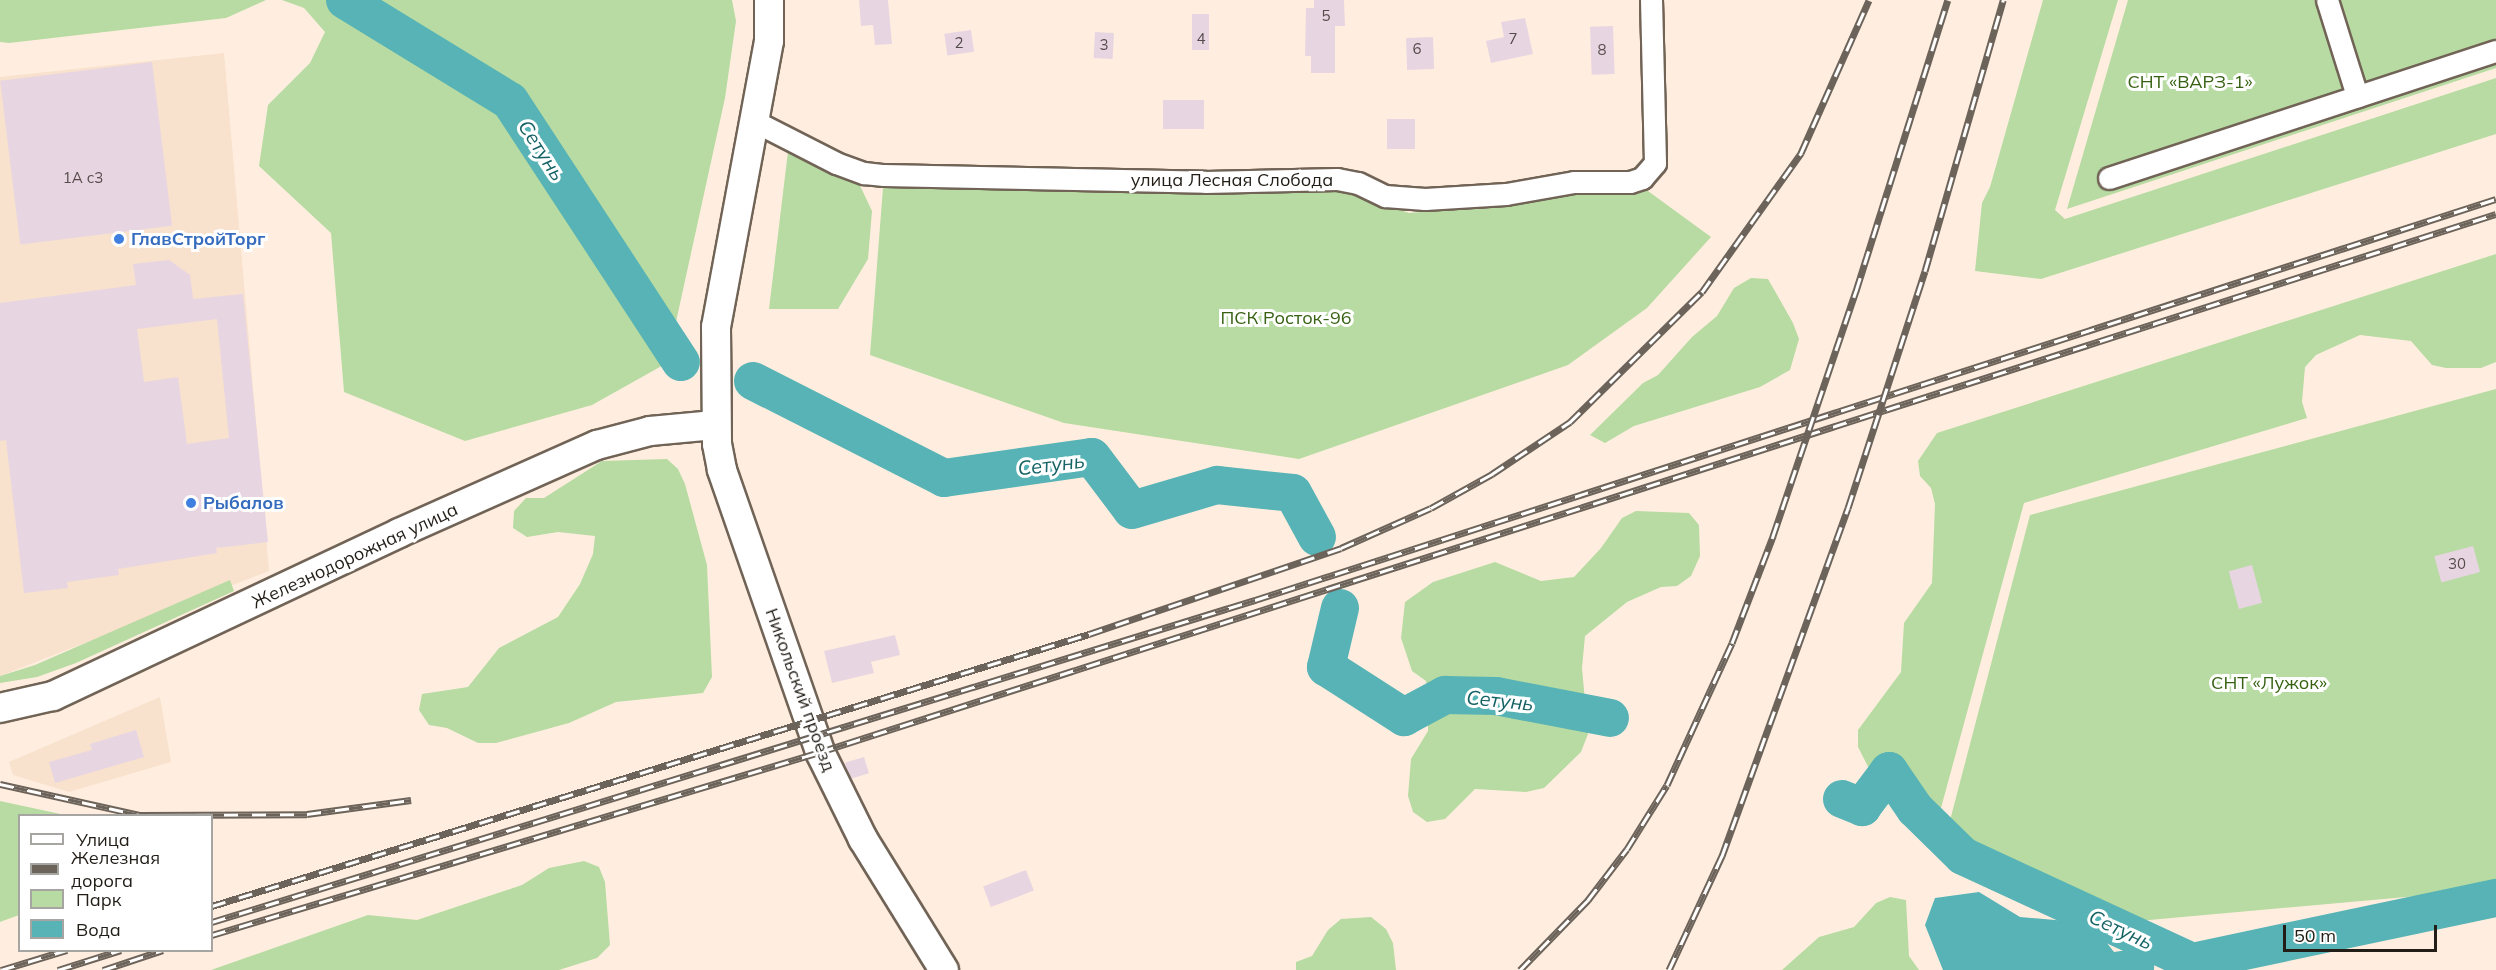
<!DOCTYPE html>
<html>
<head>
<meta charset="utf-8">
<style>
  body { margin:0 }
  #map { position:relative; width:2496px; height:970px; overflow:hidden; background:#ffeedf; font-family:Mulish,sans-serif }
  div>[style] { position:absolute }
  [style*='--x'] { left:calc(var(--x)*1px); top:calc(var(--y)*1px); width:calc(var(--w)*1px); rotate:calc(var(--a)*1deg) }
  .built>* { inset:0; background:#f8e1cd }
  .green>* { inset:0; background:#b7dba2 }
  .water>* { inset:0; background:#57b3b5 }
  .river>* { height:38px; margin:-19px; padding:0 19px; transform-origin:19px; border-radius:19px; background:#57b3b5 }
  .building>* { inset:0; background:#e8d5e2; transform-origin:0 0 }
  .roads { filter:drop-shadow(2px 0 #716457) drop-shadow(-2px 0 #716457) drop-shadow(0 2px #716457) drop-shadow(0 -2px #716457) }
  .street>* { height:21px; margin:-10.5px; padding:0 10.5px; transform-origin:10.5px; border-radius:10.5px; background:#fff }
  .secondary>* { height:28px; margin:-14px; padding:0 14px; transform-origin:14px; border-radius:14px; background:#fff }
  .rail>* { height:7px; margin-top:-3.5px; transform-origin:0; background:repeating-linear-gradient(90deg,#fff 0 14px,#6c635a 0 28px); box-sizing:border-box; border-block:2px solid #6c635a }
  .dots>* { width:16px; height:16px; translate:-50% -50%; box-sizing:border-box; border:3px solid #fff; border-radius:50% }
  span { translate:-50% -50%; white-space:nowrap; text-align:center; line-height:1.15; -webkit-text-stroke:6px #fff; paint-order:stroke }
  .number-label { font-size:15px; color:#544b4a }
  .number-label span { -webkit-text-stroke-width:0 }
  .park-label { font-size:18px; color:#366111 }
  .street-label { font-size:18px; color:#221d17 }
  .shop-label { font-size:18px; color:#366cbe; font-weight:700 }
  .left { translate:0 -50%; text-align:left }
  .water-label { font-size:20px; color:#166365; font-style:italic }
  .legend { position:absolute; left:18px; top:814px; width:195px; height:138px; box-sizing:border-box; background:#fff; border:2px solid #a7a5a2; margin:0; padding:8px 10px; list-style:none; font-size:18px; color:#221d17 }
  .legend li { display:flex; align-items:center; gap:12px; height:30px }
  .legend b { width:30px; border:2px solid #a7a5a2 }
  .scale { position:absolute; left:2283px; top:925px; width:154px; height:27px; box-sizing:border-box; border:3px solid #221d17; border-top:0; padding-left:8px; font-size:18px; line-height:21px; white-space:nowrap; color:#221d17; -webkit-text-stroke:4px #fff; paint-order:stroke }
</style>
</head>
<body>
<div id="map">
  <div class="built">
    <i style="clip-path:polygon(224px 53px,269px 571px,0 676px,0 77px)"></i>
    <i style="clip-path:polygon(160px 697px,171px 762px,69px 792px,13px 775px,9px 762px)"></i>
  </div>
  <div class="green">
    <i style="clip-path:polygon(0 0,266px 0,226px 18px,9px 43px,0 42px)"></i>
    <i style="clip-path:polygon(282px 0,732px 0,736px 21px,725px 98px,667px 363px,592px 405px,465px 441px,344px 392px,331px 233px,259px 166px,268px 105px,310px 63px,325px 32px,304px 8px)"></i>
    <i style="clip-path:polygon(2043px 0,2118px 0,2055px 210px,2065px 219px,2496px 78px,2496px 134px,2041px 279px,1975px 271px,1982px 203px,1990px 187px)"></i>
    <i style="clip-path:polygon(2128px 0,2496px 0,2496px 68px,2067px 209px)"></i>
    <i style="clip-path:polygon(789px 143px,855px 175px,872px 211px,868px 259px,838px 309px,769px 309px)"></i>
    <i style="clip-path:polygon(884px 175px,1320px 183px,1409px 213px,1521px 204px,1559px 190px,1637px 183px,1711px 237px,1647px 308px,1568px 365px,1299px 459px,1064px 423px,870px 355px)"></i>
    <i style="clip-path:polygon(2496px 254px,2496px 362px,2481px 368px,2446px 368px,2432px 365px,2411px 341px,2360px 335px,2316px 355px,2305px 367px,2302px 402px,2307px 418px,2024px 503px,1938px 819px,1923px 811px,1912px 800px,1881px 792px,1858px 747px,1858px 730px,1901px 672px,1904px 623px,1932px 583px,1935px 504px,1931px 488px,1920px 476px,1918px 461px,1937px 433px)"></i>
    <i style="clip-path:polygon(1751px 278px,1768px 279px,1793px 323px,1799px 339px,1790px 370px,1760px 387px,1634px 426px,1605px 443px,1590px 435px,1643px 383px,1658px 375px,1692px 337px,1717px 316px,1734px 288px)"></i>
    <i style="clip-path:polygon(2496px 389px,2496px 889px,2138px 921px,1942px 851px,2030px 515px)"></i>
    <i style="clip-path:polygon(667px 459px,678px 469px,685px 484px,707px 565px,712px 677px,703px 693px,616px 702px,569px 723px,496px 743px,478px 743px,447px 728px,429px 725px,419px 710px,422px 694px,468px 687px,499px 648px,558px 617px,580px 584px,593px 554px,595px 536px,558px 532px,527px 537px,513px 528px,514px 511px,526px 498px,544px 498px,602px 461px)"></i>
    <i style="clip-path:polygon(1636px 511px,1689px 513px,1699px 525px,1700px 556px,1691px 576px,1677px 586px,1661px 587px,1627px 602px,1585px 636px,1582px 668px,1588px 734px,1581px 752px,1544px 788px,1526px 792px,1475px 789px,1445px 819px,1427px 822px,1413px 812px,1408px 796px,1411px 759px,1428px 731px,1428px 697px,1426px 681px,1412px 671px,1401px 638px,1405px 602px,1433px 582px,1495px 562px,1541px 581px,1574px 577px,1601px 548px,1622px 518px)"></i>
    <i style="clip-path:polygon(230px 580px,234px 591px,76px 663px,37px 677px,0 683px,0 676px,35px 665px)"></i>
    <i style="clip-path:polygon(0 801px,65px 815px,20px 816px,19px 915px,0 922px)"></i>
    <i style="clip-path:polygon(584px 861px,599px 867px,605px 882px,610px 945px,597px 958px,559px 970px,211px 970px,368px 915px,417px 920px,522px 885px,549px 868px)"></i>
    <i style="clip-path:polygon(1890px 897px,1906px 900px,1909px 956px,1919px 970px,1782px 970px,1819px 937px,1854px 927px,1876px 903px)"></i>
    <i style="clip-path:polygon(1371px 917px,1386px 929px,1393px 943px,1396px 970px,1296px 970px,1296px 962px,1312px 956px,1328px 930px,1341px 919px)"></i>
  </div>
  <div class="water">
    <i style="clip-path:polygon(1979px 892px,2020px 917px,2091px 923px,2114px 952px,2155px 946px,2154px 970px,1943px 970px,1925px 925px,1935px 898px)"></i>
  </div>
  <div class="river">
    <i style="--x:345;--y:0;--w:193;--a:31.5"></i>
    <i style="--x:510;--y:101;--w:312;--a:56.8"></i>
    <i style="--x:753;--y:381;--w:214;--a:26.9"></i>
    <i style="--x:944;--y:478;--w:149;--a:-8.1"></i>
    <i style="--x:1092;--y:457;--w:66;--a:53"></i>
    <i style="--x:1132;--y:510;--w:89;--a:-16.4"></i>
    <i style="--x:1217;--y:485;--w:76;--a:6"></i>
    <i style="--x:1293;--y:493;--w:50;--a:61.4"></i>
    <i style="--x:1340;--y:608;--w:61;--a:103.3"></i>
    <i style="--x:1326;--y:667;--w:93;--a:32.7"></i>
    <i style="--x:1404;--y:717;--w:47;--a:-28.2"></i>
    <i style="--x:1445;--y:695;--w:51;--a:1.1"></i>
    <i style="--x:1496;--y:696;--w:116;--a:10.9"></i>
    <i style="--x:1842;--y:799;--w:22;--a:22"></i>
    <i style="--x:1862;--y:807;--w:45;--a:-53.1"></i>
    <i style="--x:1889;--y:771;--w:46;--a:55.6"></i>
    <i style="--x:1915;--y:809;--w:67;--a:44.4"></i>
    <i style="--x:1963;--y:856;--w:252;--a:24.8"></i>
    <i style="--x:2192;--y:962;--w:311;--a:-11.9"></i>
  </div>
  <div class="building">
    <i style="clip-path:polygon(859px 0,888px 0,892px 44px,875px 45px,873px 25px,861px 26px)"></i>
    <i style="clip-path:polygon(1314px 0,1344px 0,1345px 26px,1335px 26px,1335px 73px,1311px 73px,1311px 56px,1305px 56px,1306px 8px,1314px 8px)"></i>
    <i style="left:1192px;top:14px;width:17px;height:36px"></i>
    <i style="clip-path:polygon(1525px 18px,1533px 54px,1491px 63px,1486px 41px,1504px 37px,1501px 22px)"></i>
    <i style="left:1613px;top:26px;width:48px;height:23px;rotate:88deg"></i>
    <i style="left:971px;top:30px;width:22px;height:27px;rotate:82deg"></i>
    <i style="left:1095px;top:32px;width:19px;height:26px;rotate:3deg"></i>
    <i style="left:1433px;top:37px;width:32px;height:27px;rotate:88deg"></i>
    <i style="left:152px;top:62px;width:165px;height:153px;rotate:83deg"></i>
    <i style="left:1204px;top:100px;width:29px;height:41px;rotate:90deg"></i>
    <i style="left:1415px;top:119px;width:30px;height:28px;rotate:90deg"></i>
    <i style="clip-path:polygon(evenodd,169px 260px,190px 275px,193px 299px,243px 294px,268px 542px,216px 548px,217px 553px,118px 569px,119px 575px,67px 582px,68px 588px,24px 593px,6px 440px,0 441px,0 303px,136px 285px,133px 264px,169px 260px,217px 319px,229px 438px,187px 444px,178px 377px,144px 382px,137px 329px,217px 319px)"></i>
    <i style="left:2473px;top:546px;width:27px;height:40px;rotate:75deg"></i>
    <i style="left:2252px;top:565px;width:39px;height:24px;rotate:75deg"></i>
    <i style="clip-path:polygon(895px 635px,900px 655px,871px 662px,874px 673px,832px 683px,824px 651px)"></i>
    <i style="clip-path:polygon(136px 730px,144px 757px,55px 783px,49px 762px,92px 750px,90px 744px)"></i>
    <i style="left:864px;top:757px;width:17px;height:20px;rotate:73deg"></i>
    <i style="left:1026px;top:870px;width:22px;height:46px;rotate:69deg"></i>
  </div>
  <div class="roads">
    <div class="street">
      <i style="--x:2327;--y:0;--w:101;--a:72.6"></i>
      <i style="--x:754;--y:121;--w:92;--a:27.1"></i>
      <i style="--x:836;--y:163;--w:30;--a:20"></i>
      <i style="--x:864;--y:173;--w:20;--a:6"></i>
      <i style="--x:884;--y:175;--w:321;--a:1.2"></i>
      <i style="--x:1205;--y:182;--w:132;--a:-1.3"></i>
      <i style="--x:1337;--y:179;--w:21;--a:11"></i>
      <i style="--x:1358;--y:183;--w:30;--a:26"></i>
      <i style="--x:1385;--y:196;--w:40;--a:4.3"></i>
      <i style="--x:1425;--y:199;--w:81;--a:-3.5"></i>
      <i style="--x:1506;--y:194;--w:69;--a:-10"></i>
      <i style="--x:1574;--y:182;--w:56;--a:0"></i>
      <i style="--x:1630;--y:182;--w:13;--a:-18"></i>
      <i style="--x:1642;--y:178;--w:20;--a:-49"></i>
      <i style="--x:1655;--y:163;--w:163;--a:-91.4"></i>
      <i style="--x:2109;--y:178;--w:407;--a:-18.2"></i>
    </div>
    <div class="secondary">
      <i style="--x:769;--y:0;--w:41;--a:90"></i>
      <i style="--x:769;--y:41;--w:291;--a:100.5"></i>
      <i style="--x:716;--y:327;--w:117;--a:89.5"></i>
      <i style="--x:717;--y:444;--w:26;--a:79"></i>
      <i style="--x:722;--y:470;--w:299;--a:70.8"></i>
      <i style="--x:820;--y:752;--w:97;--a:63.7"></i>
      <i style="--x:863;--y:839;--w:154;--a:58.3"></i>
      <i style="--x:0;--y:708;--w:54;--a:-12.8"></i>
      <i style="--x:53;--y:696;--w:382;--a:-25.2"></i>
      <i style="--x:399;--y:533;--w:217;--a:-24"></i>
      <i style="--x:597;--y:445;--w:55;--a:-14.8"></i>
      <i style="--x:650;--y:431;--w:65;--a:-5.3"></i>
    </div>
  </div>
  <div class="rail">
    <i style="--x:0;--y:784;--w:143;--a:12.5"></i>
    <i style="--x:140;--y:815;--w:167;--a:-0.3"></i>
    <i style="--x:307;--y:814;--w:105;--a:-7.7"></i>
    <i style="--x:212;--y:906;--w:918;--a:-17.23"></i>
    <i style="--x:1089;--y:634;--w:266;--a:-18.8"></i>
    <i style="--x:1341;--y:548;--w:98;--a:-24"></i>
    <i style="--x:1431;--y:508;--w:70;--a:-29.1"></i>
    <i style="--x:1492;--y:474;--w:94;--a:-33.7"></i>
    <i style="--x:1570;--y:422;--w:185;--a:-44.6"></i>
    <i style="--x:1702;--y:292;--w:171;--a:-54.5"></i>
    <i style="--x:1801;--y:153;--w:167;--a:-66"></i>
    <i style="--x:212;--y:922;--w:1092;--a:-17.16"></i>
    <i style="--x:1255;--y:600;--w:1304;--a:-17.91"></i>
    <i style="--x:212;--y:935;--w:635;--a:-16.75"></i>
    <i style="--x:820;--y:752;--w:1760;--a:-17.8"></i>
    <i style="--x:1;--y:970;--w:69;--a:-16.9"></i>
    <i style="--x:58;--y:970;--w:66;--a:-17.6"></i>
    <i style="--x:103;--y:970;--w:63;--a:-18.4"></i>
    <i style="--x:1520;--y:970;--w:98;--a:-45.8"></i>
    <i style="--x:1588;--y:900;--w:64;--a:-52.6"></i>
    <i style="--x:1627;--y:849;--w:75;--a:-58"></i>
    <i style="--x:1667;--y:785;--w:156;--a:-65.4"></i>
    <i style="--x:1732;--y:643;--w:115;--a:-69"></i>
    <i style="--x:1773;--y:536;--w:259;--a:-71.3"></i>
    <i style="--x:1856;--y:291;--w:305;--a:-72.5"></i>
    <i style="--x:1669;--y:970;--w:126;--a:-65.1"></i>
    <i style="--x:1722;--y:856;--w:370;--a:-70.1"></i>
    <i style="--x:1848;--y:508;--w:249;--a:-72"></i>
    <i style="--x:1925;--y:271;--w:282;--a:-73.9"></i>
  </div>
  <div class="dots">
    <i style="left:119px;top:239px;background:#3f7fe0"></i>
    <i style="left:191px;top:503px;background:#3f7fe0"></i>
  </div>
  <div class="number-label">
    <span style="left:1326px;top:16px">5</span>
    <span style="left:1201px;top:39px">4</span>
    <span style="left:1513px;top:39px">7</span>
    <span style="left:959px;top:43px">2</span>
    <span style="left:1104px;top:45px">3</span>
    <span style="left:1417px;top:49px">6</span>
    <span style="left:1602px;top:50px">8</span>
    <span style="left:83px;top:178px">1А с3</span>
    <span style="left:2457px;top:564px">30</span>
  </div>
  <div class="park-label">
    <span style="left:2190px;top:82px">СНТ «ВАРЗ-1»</span>
    <span style="left:1286px;top:318px">ПСК Росток-96</span>
    <span style="left:2269px;top:683px">СНТ «Лужок»</span>
  </div>
  <div class="street-label">
    <span style="left:1232px;top:180px">улица Лесная Слобода</span>
    <span style="left:355px;top:556px;rotate:-25deg">Железнодорожная улица</span>
    <span style="left:800px;top:690px;rotate:70deg">Никольский проезд</span>
  </div>
  <div class="shop-label">
    <span class="left" style="left:131px;top:239px">ГлавСтройТорг</span>
    <span class="left" style="left:203px;top:503px">Рыбалов</span>
  </div>
  <div class="water-label">
    <span style="left:542px;top:150px;rotate:57deg">Сетунь</span>
    <span style="left:1051px;top:464px;rotate:-7deg">Сетунь</span>
    <span style="left:1500px;top:700px;rotate:6deg">Сетунь</span>
    <span style="left:2121px;top:929px;rotate:25deg">Сетунь</span>
  </div>
  <ul class="legend">
  <li><b style="height:8px;background:#fff"></b>Улица</li>
  <li><b style="height:8px;background:#6c635a"></b>Железная дорога</li>
  <li><b style="height:16px;background:#b7dba2"></b>Парк</li>
  <li><b style="height:16px;background:#57b3b5"></b>Вода</li>
  </ul>
  <div class="scale">50 m</div>
</div>
</body>
</html>
